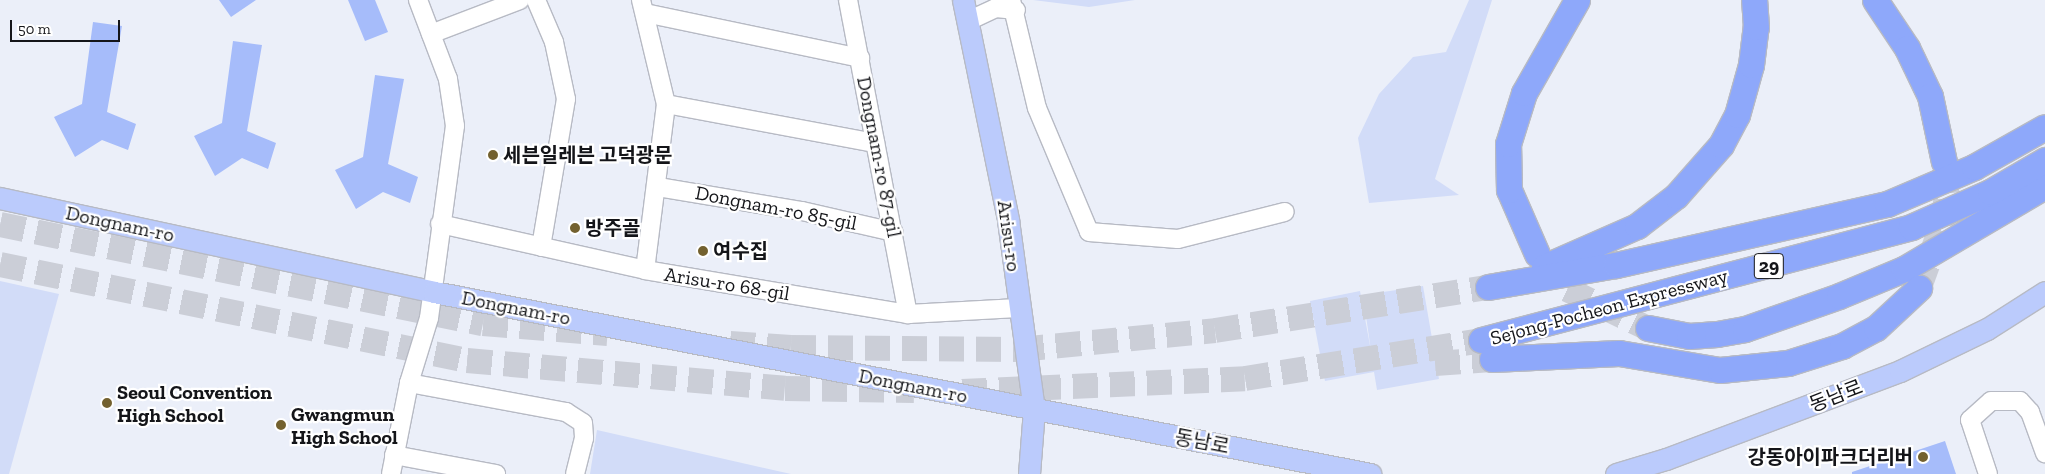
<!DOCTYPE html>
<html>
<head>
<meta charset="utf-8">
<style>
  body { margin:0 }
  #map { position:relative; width:2045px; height:474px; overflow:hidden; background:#ebeff9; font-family:"Zilla Slab","Noto Sans KR",serif }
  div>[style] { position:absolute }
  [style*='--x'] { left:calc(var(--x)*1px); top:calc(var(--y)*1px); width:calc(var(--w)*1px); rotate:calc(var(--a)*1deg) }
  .green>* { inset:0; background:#d2dcf8 }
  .building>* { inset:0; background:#a6bcfa }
  .highway-tunnel>* { height:25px; margin-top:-12.5px; transform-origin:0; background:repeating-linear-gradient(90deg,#cbced7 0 25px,transparent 0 37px) }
  .roads { filter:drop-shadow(1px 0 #b7bac4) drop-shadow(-1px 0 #b7bac4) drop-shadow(0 1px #b7bac4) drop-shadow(0 -1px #b7bac4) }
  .minor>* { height:18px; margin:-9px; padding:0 9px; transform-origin:9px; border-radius:9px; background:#fff }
  .major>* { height:21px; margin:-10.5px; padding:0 10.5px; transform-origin:10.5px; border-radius:10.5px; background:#bbcbfc }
  .highway>* { height:25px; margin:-12.5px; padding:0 12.5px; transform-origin:12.5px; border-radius:12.5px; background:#8ea8fa }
  .dots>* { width:14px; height:14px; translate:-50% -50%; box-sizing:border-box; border:2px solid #fff; border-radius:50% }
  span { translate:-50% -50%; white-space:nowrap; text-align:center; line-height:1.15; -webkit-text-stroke:4.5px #fff; paint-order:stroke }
  .shield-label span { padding:1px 4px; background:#fff; border:1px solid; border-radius:4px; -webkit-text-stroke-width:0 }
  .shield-label { font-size:19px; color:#141519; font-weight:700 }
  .poi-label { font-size:20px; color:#141519; font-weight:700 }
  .left { translate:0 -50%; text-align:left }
  .right { translate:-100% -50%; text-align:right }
  .street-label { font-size:20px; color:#141519 }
  .scale { position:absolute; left:10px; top:20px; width:110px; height:22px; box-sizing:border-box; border:2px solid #141519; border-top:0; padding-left:6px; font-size:15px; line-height:18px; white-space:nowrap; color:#141519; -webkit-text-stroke:4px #fff; paint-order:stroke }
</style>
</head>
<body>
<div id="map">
  <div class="green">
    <i style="clip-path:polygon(1033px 0,1135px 0,1089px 7px)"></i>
    <i style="clip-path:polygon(1469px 0,1492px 0,1435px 179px,1459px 195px,1369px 203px,1358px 138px,1379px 94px,1413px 57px,1446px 52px)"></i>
    <i style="clip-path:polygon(0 281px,59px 294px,9px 474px,0 474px)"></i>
    <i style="clip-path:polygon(1423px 286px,1439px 379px,1377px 390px,1374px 372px,1325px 381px,1310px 301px,1360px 291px,1371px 351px,1363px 295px)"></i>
    <i style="clip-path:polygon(597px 430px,791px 474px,590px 474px)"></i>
  </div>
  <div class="building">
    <i style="clip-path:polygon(219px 0,256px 0,231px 17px)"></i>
    <i style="clip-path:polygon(348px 0,375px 0,388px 32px,365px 41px)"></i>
    <i style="clip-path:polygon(93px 22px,122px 26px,107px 112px,136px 124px,128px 150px,102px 140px,75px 157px,54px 117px,82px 104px)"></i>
    <i style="clip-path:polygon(233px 41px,262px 45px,247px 131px,276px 143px,268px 169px,242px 158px,215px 176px,194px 136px,222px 123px)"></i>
    <i style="clip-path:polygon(375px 75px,404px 79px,388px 164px,418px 177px,410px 203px,383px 192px,356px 209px,335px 170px,363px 157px)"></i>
    <i style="clip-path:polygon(1945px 441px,1956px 474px,1852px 474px,1852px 472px)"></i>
  </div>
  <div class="highway-tunnel">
    <i style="--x:0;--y:224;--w:493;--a:11.6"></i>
    <i style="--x:483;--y:323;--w:125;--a:4.6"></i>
    <i style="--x:1544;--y:261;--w:36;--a:51"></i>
    <i style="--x:1567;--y:289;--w:90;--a:25.7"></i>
    <i style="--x:0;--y:264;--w:477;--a:11.6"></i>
    <i style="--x:467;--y:360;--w:319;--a:5"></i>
    <i style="--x:785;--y:388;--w:129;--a:0.9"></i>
    <i style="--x:1919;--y:288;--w:68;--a:-70.2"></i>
    <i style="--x:1942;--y:224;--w:31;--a:-81"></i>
    <i style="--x:1947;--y:193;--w:31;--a:-96"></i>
    <i style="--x:730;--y:343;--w:61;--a:3.8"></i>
    <i style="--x:791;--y:347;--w:228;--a:0.5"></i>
    <i style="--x:1019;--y:349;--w:197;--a:-5.5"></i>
    <i style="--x:1215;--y:330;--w:276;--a:-9"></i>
    <i style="--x:1435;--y:363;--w:57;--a:-4"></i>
    <i style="--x:962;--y:391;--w:283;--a:-2.6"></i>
    <i style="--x:1245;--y:378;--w:239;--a:-9.1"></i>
  </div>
  <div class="roads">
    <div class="minor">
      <i style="--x:536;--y:0;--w:46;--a:66.8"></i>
      <i style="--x:554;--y:42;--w:58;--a:78.1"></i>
      <i style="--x:566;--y:99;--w:150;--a:99.6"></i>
      <i style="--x:641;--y:0;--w:107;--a:76.5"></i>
      <i style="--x:666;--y:104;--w:167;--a:97.2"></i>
      <i style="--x:848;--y:0;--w:320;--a:79.2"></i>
      <i style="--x:1011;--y:0;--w:111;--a:76.5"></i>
      <i style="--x:1037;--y:108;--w:134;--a:67.2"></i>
      <i style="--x:1089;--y:232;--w:89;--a:4.5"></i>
      <i style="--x:1178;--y:239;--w:110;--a:-14.2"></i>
      <i style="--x:645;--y:13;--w:220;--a:11.8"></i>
      <i style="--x:968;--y:21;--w:31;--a:-25"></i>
      <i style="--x:996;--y:8;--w:20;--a:6"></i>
      <i style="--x:431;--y:34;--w:95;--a:-20.9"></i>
      <i style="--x:666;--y:104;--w:213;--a:10.6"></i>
      <i style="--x:658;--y:187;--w:146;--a:9.5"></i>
      <i style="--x:802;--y:211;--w:94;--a:12.9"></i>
      <i style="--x:440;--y:224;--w:210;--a:12.6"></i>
      <i style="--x:645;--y:270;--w:267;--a:9.5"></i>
      <i style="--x:908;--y:314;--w:110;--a:-3.1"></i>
      <i style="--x:409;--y:383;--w:160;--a:10.5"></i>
      <i style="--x:566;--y:412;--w:20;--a:33"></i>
      <i style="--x:583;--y:423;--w:15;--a:86"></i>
      <i style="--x:584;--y:438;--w:37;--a:104"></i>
      <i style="--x:394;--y:455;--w:104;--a:10.6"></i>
      <i style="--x:391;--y:474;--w:93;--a:-78.8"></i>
      <i style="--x:409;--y:383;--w:68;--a:-72.9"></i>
      <i style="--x:429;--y:318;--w:194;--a:-82.3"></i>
      <i style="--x:455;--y:126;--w:48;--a:-98.5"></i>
      <i style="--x:448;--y:79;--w:85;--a:-110.8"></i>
      <i style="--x:1988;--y:474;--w:57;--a:-108.4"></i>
      <i style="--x:1970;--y:420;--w:28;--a:-42"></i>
      <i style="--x:1991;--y:401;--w:29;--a:0"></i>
      <i style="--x:2020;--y:401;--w:15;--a:48"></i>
      <i style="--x:2030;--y:412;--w:44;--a:69.9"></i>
    </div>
    <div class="major">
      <i style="--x:963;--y:0;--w:225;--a:78.4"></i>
      <i style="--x:1008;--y:220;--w:191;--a:82.2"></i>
      <i style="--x:1034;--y:409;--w:65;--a:94.4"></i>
      <i style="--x:0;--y:198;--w:444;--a:12.2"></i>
      <i style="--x:434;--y:292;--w:954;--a:11"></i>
      <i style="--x:1616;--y:474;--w:52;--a:-16.7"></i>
      <i style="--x:1666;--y:459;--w:250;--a:-20.6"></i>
      <i style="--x:1900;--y:371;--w:97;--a:-25.8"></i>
      <i style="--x:1987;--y:329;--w:69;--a:-32.5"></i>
    </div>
    <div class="highway">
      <i style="--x:1875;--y:0;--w:58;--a:56.3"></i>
      <i style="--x:1907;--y:48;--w:53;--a:64.4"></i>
      <i style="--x:1930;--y:96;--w:67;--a:78"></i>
      <i style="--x:1537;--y:254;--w:70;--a:-113.6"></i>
      <i style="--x:1509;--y:190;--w:46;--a:-91.2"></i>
      <i style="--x:1508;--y:144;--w:53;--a:-72.6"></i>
      <i style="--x:1524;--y:93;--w:107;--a:-60.3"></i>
      <i style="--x:1544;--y:267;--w:102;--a:-23.8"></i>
      <i style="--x:1637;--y:226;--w:49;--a:-37.6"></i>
      <i style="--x:1676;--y:196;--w:68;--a:-48.6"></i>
      <i style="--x:1721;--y:145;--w:34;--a:-62"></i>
      <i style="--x:1737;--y:115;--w:52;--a:-74.4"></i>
      <i style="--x:1751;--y:65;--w:38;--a:-83"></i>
      <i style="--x:1756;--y:27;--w:27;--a:-94"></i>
      <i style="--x:1488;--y:287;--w:130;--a:-9.8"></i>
      <i style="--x:1616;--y:265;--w:278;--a:-12.7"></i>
      <i style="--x:1887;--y:204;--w:95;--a:-23"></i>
      <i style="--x:1974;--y:167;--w:81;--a:-29.4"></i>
      <i style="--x:1648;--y:328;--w:42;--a:11"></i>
      <i style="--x:1689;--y:336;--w:28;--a:-4"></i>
      <i style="--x:1717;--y:334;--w:28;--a:-10"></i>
      <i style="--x:1745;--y:329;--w:100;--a:-19.3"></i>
      <i style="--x:1839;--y:296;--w:70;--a:-22.6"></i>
      <i style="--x:1904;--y:269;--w:164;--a:-30.5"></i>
      <i style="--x:1481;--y:340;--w:445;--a:-14.7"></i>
      <i style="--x:1911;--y:227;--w:86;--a:-23.9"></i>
      <i style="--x:1990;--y:192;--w:64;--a:-30.2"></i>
      <i style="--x:1492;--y:359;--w:127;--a:-2.7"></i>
      <i style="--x:1619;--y:353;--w:102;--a:9.6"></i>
      <i style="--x:1720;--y:370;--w:68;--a:-5.9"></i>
      <i style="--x:1788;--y:363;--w:57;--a:-17.5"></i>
      <i style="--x:1842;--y:346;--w:38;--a:-28"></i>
      <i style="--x:1876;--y:328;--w:59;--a:-42.9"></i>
    </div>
  </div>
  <div class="dots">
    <i style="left:493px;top:155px;background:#73612f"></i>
    <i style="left:575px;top:228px;background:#73612f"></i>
    <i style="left:703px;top:251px;background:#73612f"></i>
    <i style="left:107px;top:403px;background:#73612f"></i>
    <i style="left:281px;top:425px;background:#73612f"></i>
    <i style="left:1923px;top:457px;background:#73612f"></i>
  </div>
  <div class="shield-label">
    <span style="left:1769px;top:266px">29</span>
  </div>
  <div class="poi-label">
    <span class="left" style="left:503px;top:155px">세븐일레븐 고덕광문</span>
    <span class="left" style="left:585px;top:228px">방주골</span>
    <span class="left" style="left:713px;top:251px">여수집</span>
    <span class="left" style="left:117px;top:404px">Seoul Convention<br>High School</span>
    <span class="left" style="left:291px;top:426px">Gwangmun<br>High School</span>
    <span class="right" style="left:1913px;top:457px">강동아이파크더리버</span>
  </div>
  <div class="street-label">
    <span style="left:879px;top:157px;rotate:79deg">Dongnam-ro 87-gil</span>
    <span style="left:776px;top:208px;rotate:11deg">Dongnam-ro 85-gil</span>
    <span style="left:120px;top:224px;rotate:12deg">Dongnam-ro</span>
    <span style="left:1009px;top:236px;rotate:82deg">Arisu-ro</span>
    <span style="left:727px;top:284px;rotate:9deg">Arisu-ro 68-gil</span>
    <span style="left:1609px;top:307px;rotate:-15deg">Sejong-Pocheon Expressway</span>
    <span style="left:516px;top:308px;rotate:11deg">Dongnam-ro</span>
    <span style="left:913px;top:386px;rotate:11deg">Dongnam-ro</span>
    <span style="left:1836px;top:396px;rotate:-21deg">동남로</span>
    <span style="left:1202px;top:442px;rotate:11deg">동남로</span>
  </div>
  <div class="scale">50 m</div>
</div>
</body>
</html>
